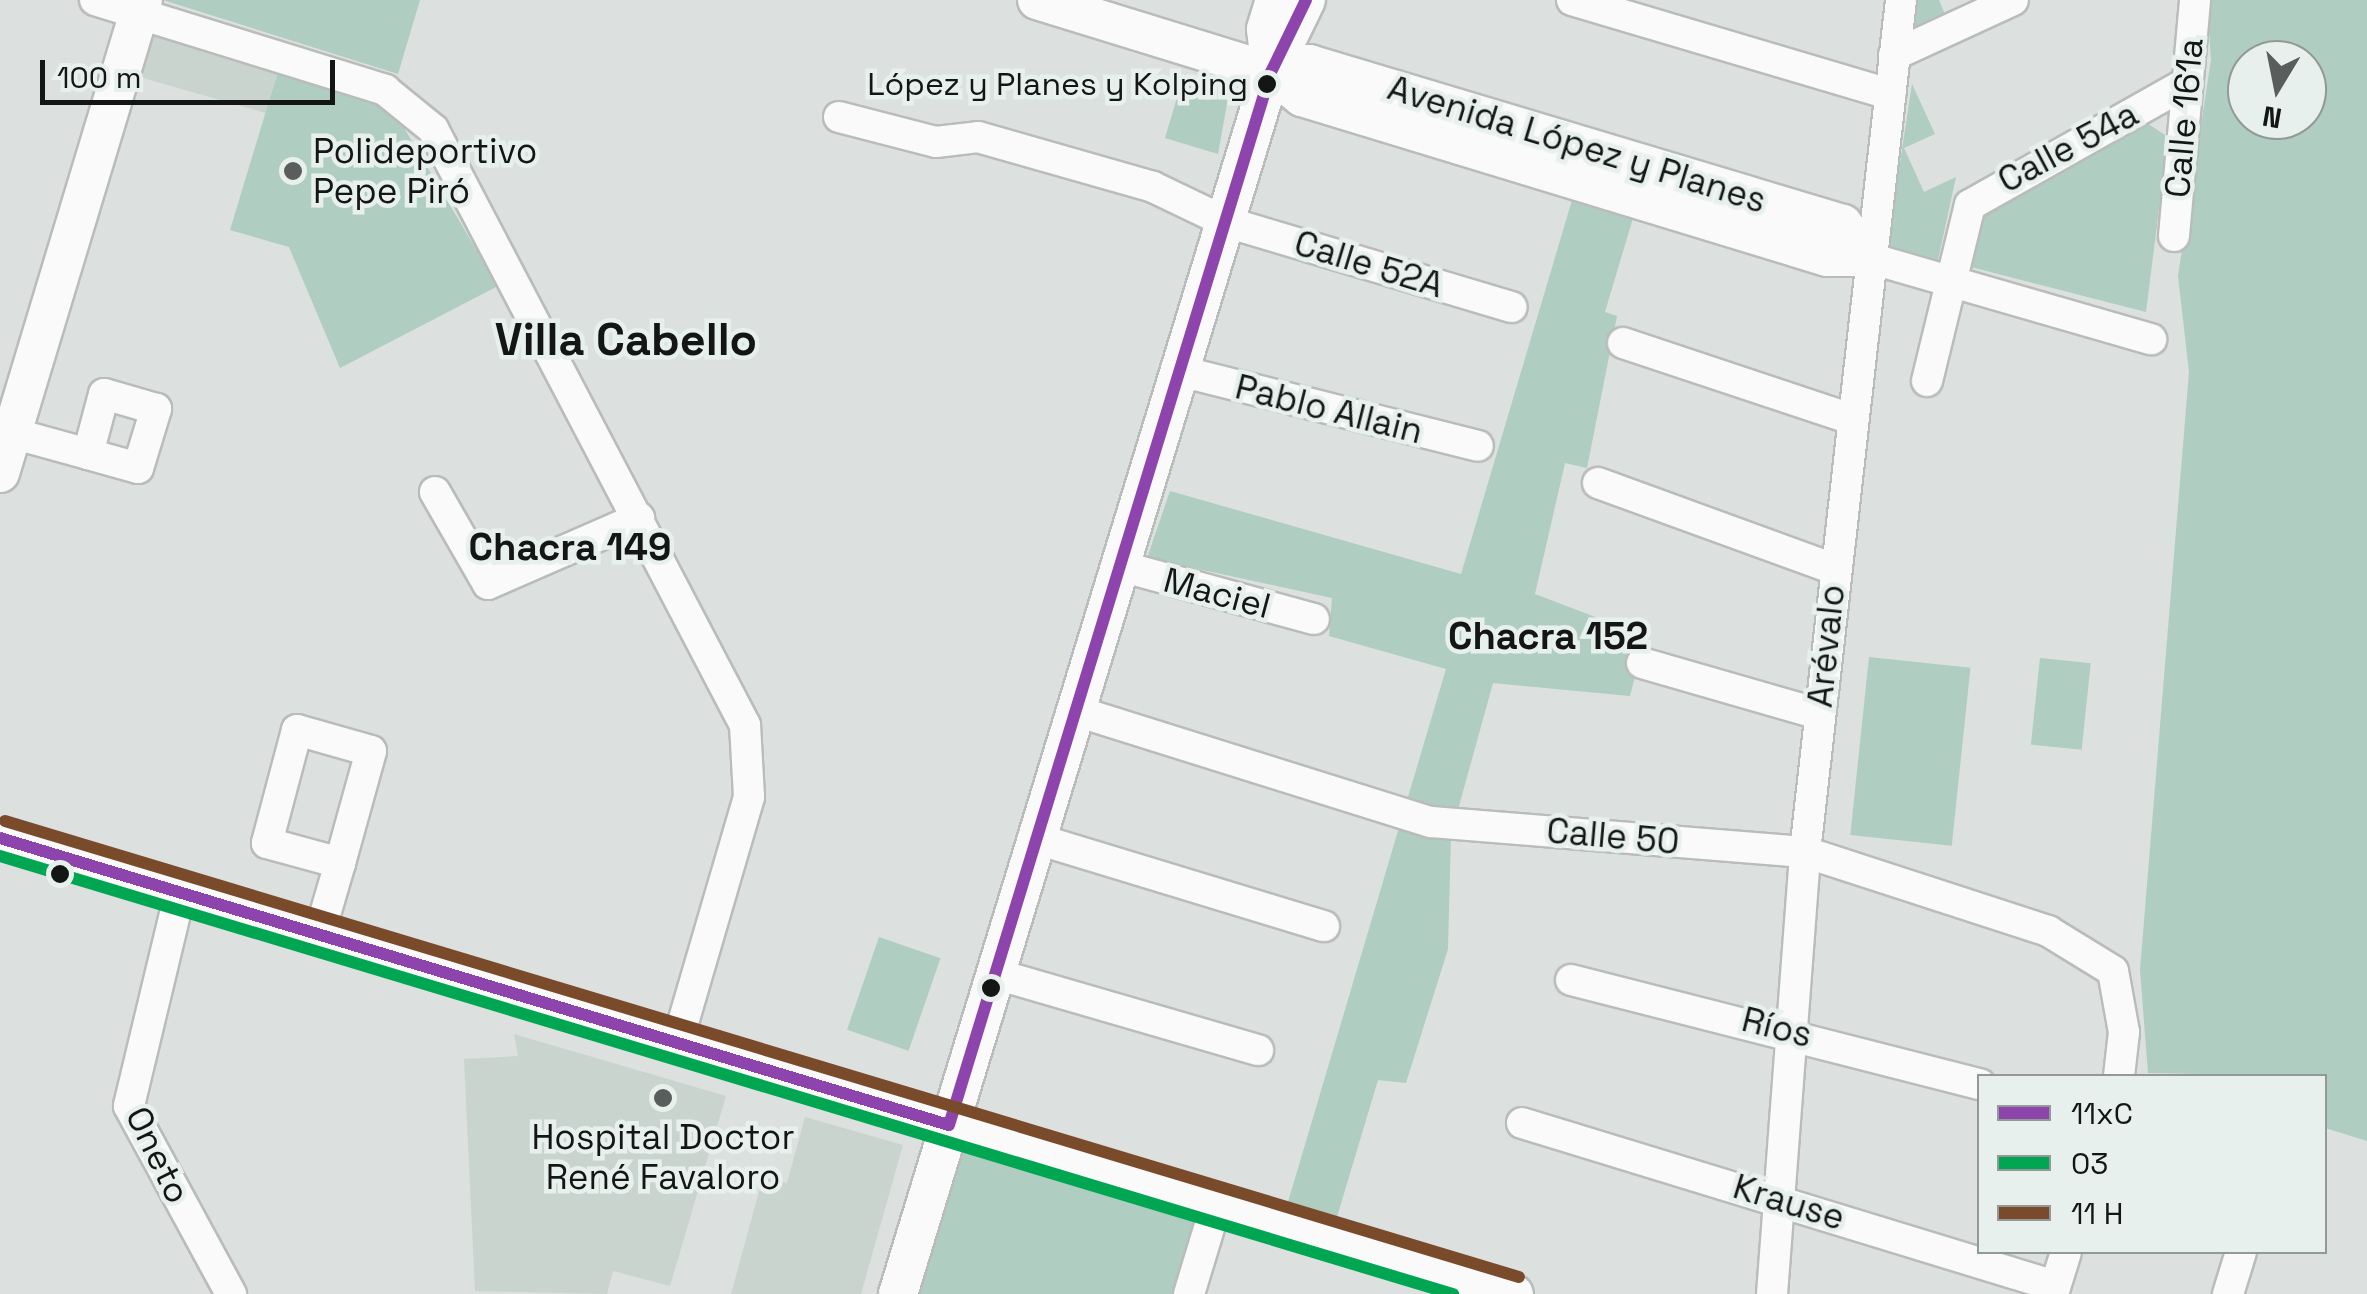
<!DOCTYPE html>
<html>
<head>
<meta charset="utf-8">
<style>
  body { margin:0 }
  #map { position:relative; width:2367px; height:1294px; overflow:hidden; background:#dce0de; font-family:"Space Grotesk",sans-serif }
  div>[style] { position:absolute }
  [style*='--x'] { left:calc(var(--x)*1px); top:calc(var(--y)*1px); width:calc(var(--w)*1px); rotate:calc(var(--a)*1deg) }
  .built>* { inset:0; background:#cad4cf; transform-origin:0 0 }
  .green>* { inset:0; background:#afcdc1; transform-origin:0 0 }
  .roads { filter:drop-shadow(2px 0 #b9bcbb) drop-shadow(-2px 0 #b9bcbb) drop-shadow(0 2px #b9bcbb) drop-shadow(0 -2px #b9bcbb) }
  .minor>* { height:30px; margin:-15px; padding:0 15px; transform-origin:15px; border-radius:15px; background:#fafafa }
  .major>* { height:38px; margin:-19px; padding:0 19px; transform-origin:19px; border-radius:19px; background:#fafafa }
  .bus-1>* { height:12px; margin:-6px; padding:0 6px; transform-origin:6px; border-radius:6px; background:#8e44ad }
  .bus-2>* { height:12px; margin:-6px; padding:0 6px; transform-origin:6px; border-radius:6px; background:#00a651 }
  .bus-3>* { height:12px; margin:-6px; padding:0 6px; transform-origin:6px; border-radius:6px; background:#7a4b2a }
  .dots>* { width:28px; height:28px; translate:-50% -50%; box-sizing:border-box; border:5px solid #e7f0ec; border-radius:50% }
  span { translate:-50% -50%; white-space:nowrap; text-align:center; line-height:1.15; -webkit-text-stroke:9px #e7f0ec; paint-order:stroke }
  .bus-label { font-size:32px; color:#131615 }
  .right { translate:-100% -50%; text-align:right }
  .street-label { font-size:35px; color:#131615 }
  .poi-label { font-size:35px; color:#131615 }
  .left { translate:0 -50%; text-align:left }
  .neighbourhood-label { font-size:38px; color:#131615; font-weight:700 }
  .district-label { font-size:45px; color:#131615; font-weight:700 }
  .legend { position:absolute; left:1977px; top:1074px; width:350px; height:180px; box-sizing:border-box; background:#e7f0ec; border:2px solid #929996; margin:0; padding:12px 18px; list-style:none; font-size:30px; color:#131615 }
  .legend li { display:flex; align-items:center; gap:20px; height:50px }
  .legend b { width:50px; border:2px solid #929996 }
  .north { position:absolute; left:2227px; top:40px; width:100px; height:100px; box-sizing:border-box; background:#e7f0ec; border:2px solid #929996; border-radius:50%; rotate:190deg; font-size:28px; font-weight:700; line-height:40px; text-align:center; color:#131615 }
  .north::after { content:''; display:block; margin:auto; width:35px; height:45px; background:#595d5b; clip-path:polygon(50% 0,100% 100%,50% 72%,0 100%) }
  .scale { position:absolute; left:40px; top:60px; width:295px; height:45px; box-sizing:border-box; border:5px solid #131615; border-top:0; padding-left:12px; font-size:30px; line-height:35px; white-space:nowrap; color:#131615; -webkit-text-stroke:8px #e7f0ec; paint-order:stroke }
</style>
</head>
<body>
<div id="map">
  <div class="built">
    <i style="left:150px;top:30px;width:134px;height:48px;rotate:16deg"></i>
    <i style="clip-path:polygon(514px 1034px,726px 1096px,670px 1286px,613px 1271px,607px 1294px,475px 1291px,464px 1059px,518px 1056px)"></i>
    <i style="clip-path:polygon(805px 1117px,903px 1145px,861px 1294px,731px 1294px,763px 1177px,787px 1183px)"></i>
  </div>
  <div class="green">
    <i style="clip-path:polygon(163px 0,420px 0,398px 74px)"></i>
    <i style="clip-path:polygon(1916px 0,1939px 0,1946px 17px,1912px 34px)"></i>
    <i style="clip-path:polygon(evenodd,2207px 0,2367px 0,2367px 1141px,2325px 1128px,2324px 1076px,2148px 1073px,2140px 970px,2189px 372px,2178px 276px,2211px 60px,2207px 0,2247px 60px,2307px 60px,2307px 120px,2247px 120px,2247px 60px)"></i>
    <i style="clip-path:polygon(279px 68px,391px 106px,498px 286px,340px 368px,289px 247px,230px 230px)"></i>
    <i style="clip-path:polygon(1184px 74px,1230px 87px,1218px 154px,1165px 138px)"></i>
    <i style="clip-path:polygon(1912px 84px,1935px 134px,1904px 148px,1924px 192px,1956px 177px,1938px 260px,1887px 248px)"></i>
    <i style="clip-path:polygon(2147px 123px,2168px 137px,2146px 312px,1967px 266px,1982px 202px)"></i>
    <i style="clip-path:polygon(1575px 190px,1636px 208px,1605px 312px,1617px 316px,1587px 468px,1565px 463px,1535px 594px,1645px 636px,1630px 696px,1493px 683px,1451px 835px,1448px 949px,1406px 1083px,1378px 1080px,1337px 1217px,1288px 1202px,1446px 669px,1329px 636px,1332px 598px,1147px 558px,1170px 491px,1461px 574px)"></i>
    <i style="left:1869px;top:657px;width:102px;height:179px;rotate:6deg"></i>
    <i style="left:2040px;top:658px;width:51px;height:87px;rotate:6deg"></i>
    <i style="left:879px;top:937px;width:65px;height:98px;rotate:19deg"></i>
    <i style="clip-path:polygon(949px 1125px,1216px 1205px,1189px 1294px,898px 1294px)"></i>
  </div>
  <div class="roads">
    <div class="minor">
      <i style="--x:95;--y:0;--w:304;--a:17.2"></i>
      <i style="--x:385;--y:90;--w:62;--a:39.1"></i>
      <i style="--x:433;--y:129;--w:673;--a:62.37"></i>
      <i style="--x:745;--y:725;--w:72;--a:86.8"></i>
      <i style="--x:749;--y:797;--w:256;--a:106.3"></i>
      <i style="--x:1572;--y:0;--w:332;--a:16.5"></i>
      <i style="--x:1894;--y:55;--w:131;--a:-24.8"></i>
      <i style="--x:839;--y:117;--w:100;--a:14.5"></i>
      <i style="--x:936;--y:142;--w:42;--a:-6.8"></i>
      <i style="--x:978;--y:137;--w:182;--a:15.9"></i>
      <i style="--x:1153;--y:187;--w:81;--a:25.6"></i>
      <i style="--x:1226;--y:222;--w:298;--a:16.6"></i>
      <i style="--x:2174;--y:236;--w:237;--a:-84.9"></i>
      <i style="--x:1866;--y:257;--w:297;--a:16.1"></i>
      <i style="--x:1623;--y:343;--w:238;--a:18.4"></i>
      <i style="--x:1180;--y:371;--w:307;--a:14.1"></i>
      <i style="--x:1927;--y:381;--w:181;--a:-76.3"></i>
      <i style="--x:1970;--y:205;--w:247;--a:-29.4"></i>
      <i style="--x:12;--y:433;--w:79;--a:15.4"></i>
      <i style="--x:88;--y:454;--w:52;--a:15.6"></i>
      <i style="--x:138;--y:468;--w:62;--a:-73"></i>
      <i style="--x:156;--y:409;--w:54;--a:-163.9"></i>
      <i style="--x:104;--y:394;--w:62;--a:104.9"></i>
      <i style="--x:1598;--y:483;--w:251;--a:20"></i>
      <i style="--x:435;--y:492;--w:106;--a:60.1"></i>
      <i style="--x:488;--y:584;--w:165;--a:-23.6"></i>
      <i style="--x:1120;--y:566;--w:201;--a:15.3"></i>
      <i style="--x:1642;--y:663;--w:184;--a:16.1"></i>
      <i style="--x:1076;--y:711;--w:372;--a:17.4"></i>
      <i style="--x:1431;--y:822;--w:375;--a:4.6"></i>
      <i style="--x:1805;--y:852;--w:256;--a:18"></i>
      <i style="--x:2048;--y:931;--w:76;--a:31.6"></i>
      <i style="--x:2113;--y:971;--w:62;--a:79.8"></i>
      <i style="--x:2124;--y:1032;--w:44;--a:96.5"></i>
      <i style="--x:1037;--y:839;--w:300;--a:16.9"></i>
      <i style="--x:180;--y:893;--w:219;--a:103.5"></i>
      <i style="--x:129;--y:1106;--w:214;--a:61.5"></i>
      <i style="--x:319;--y:935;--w:75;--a:-73.7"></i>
      <i style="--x:340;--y:863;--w:116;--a:-74.5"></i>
      <i style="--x:371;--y:751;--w:77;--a:-164.2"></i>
      <i style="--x:297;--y:730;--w:117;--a:104.9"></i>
      <i style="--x:267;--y:843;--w:76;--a:15.3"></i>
      <i style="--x:996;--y:974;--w:273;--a:16.2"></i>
      <i style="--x:1571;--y:980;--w:422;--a:14.3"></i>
      <i style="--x:1522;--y:1123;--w:557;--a:17"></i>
      <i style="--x:1189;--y:1294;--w:93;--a:-73.1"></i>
      <i style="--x:1772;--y:1294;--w:443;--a:-85.7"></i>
      <i style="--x:1805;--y:852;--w:857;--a:-83.57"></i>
      <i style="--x:2053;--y:1294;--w:44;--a:-72.8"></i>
      <i style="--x:2228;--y:1294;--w:44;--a:-72.8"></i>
    </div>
    <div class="major">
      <i style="--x:1037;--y:0;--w:245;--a:17.1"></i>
      <i style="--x:1271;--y:72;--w:40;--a:39"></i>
      <i style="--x:1302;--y:97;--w:549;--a:16.95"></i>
      <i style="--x:1827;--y:257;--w:39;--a:0"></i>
      <i style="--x:1271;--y:72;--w:39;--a:-12"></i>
      <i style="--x:1309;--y:64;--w:557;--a:16.68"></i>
      <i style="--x:1843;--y:224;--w:40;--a:55.1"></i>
      <i style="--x:1271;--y:72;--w:43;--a:-96.6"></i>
      <i style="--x:1266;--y:29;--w:30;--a:-73"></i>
      <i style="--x:0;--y:473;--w:494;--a:-73.2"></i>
      <i style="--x:0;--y:838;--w:1581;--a:16.76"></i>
      <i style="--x:898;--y:1294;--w:1278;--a:-73.03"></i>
      <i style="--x:1271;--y:72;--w:80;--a:-64.1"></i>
    </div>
  </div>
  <div class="bus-1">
    <i style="--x:0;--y:838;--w:991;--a:16.83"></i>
    <i style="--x:949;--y:1125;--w:1101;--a:-73"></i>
    <i style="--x:1271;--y:72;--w:80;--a:-64.1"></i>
  </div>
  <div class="bus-2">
    <i style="--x:0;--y:856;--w:1518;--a:16.78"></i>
  </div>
  <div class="bus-3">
    <i style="--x:5;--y:821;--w:1581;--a:16.76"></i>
  </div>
  <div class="dots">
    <i style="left:1267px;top:84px;background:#131615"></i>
    <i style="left:293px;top:171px;background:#595d5b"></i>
    <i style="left:60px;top:874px;background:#131615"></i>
    <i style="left:991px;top:988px;background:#131615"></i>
    <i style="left:663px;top:1098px;background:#595d5b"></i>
  </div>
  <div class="bus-label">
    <span class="right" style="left:1248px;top:84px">López y Planes y Kolping</span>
  </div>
  <div class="street-label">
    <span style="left:2184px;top:118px;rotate:-85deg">Calle 161a</span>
    <span style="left:1577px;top:144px;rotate:17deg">Avenida López y Planes</span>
    <span style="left:2068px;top:147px;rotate:-28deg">Calle 54a</span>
    <span style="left:1369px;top:264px;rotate:17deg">Calle 52A</span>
    <span style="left:1329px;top:409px;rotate:14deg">Pablo Allain</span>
    <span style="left:1217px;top:593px;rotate:15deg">Maciel</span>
    <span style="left:1826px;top:646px;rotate:-84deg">Arévalo</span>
    <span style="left:1613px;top:836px;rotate:5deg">Calle 50</span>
    <span style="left:1777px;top:1027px;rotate:14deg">Ríos</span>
    <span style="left:158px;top:1155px;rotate:64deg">Oneto</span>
    <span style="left:1789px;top:1202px;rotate:17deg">Krause</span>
  </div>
  <div class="poi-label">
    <span class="left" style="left:313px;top:171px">Polideportivo<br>Pepe Piró</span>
    <span style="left:663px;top:1157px">Hospital Doctor<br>René Favaloro</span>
  </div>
  <div class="neighbourhood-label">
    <span style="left:570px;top:548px">Chacra 149</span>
    <span style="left:1548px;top:637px">Chacra 152</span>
  </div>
  <div class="district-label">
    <span style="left:626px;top:340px">Villa Cabello</span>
  </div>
  <ul class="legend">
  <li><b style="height:12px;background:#8e44ad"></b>11xC</li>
  <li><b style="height:12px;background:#00a651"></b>03</li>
  <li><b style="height:12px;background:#7a4b2a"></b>11 H</li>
  </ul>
  <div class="north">N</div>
  <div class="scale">100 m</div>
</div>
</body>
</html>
